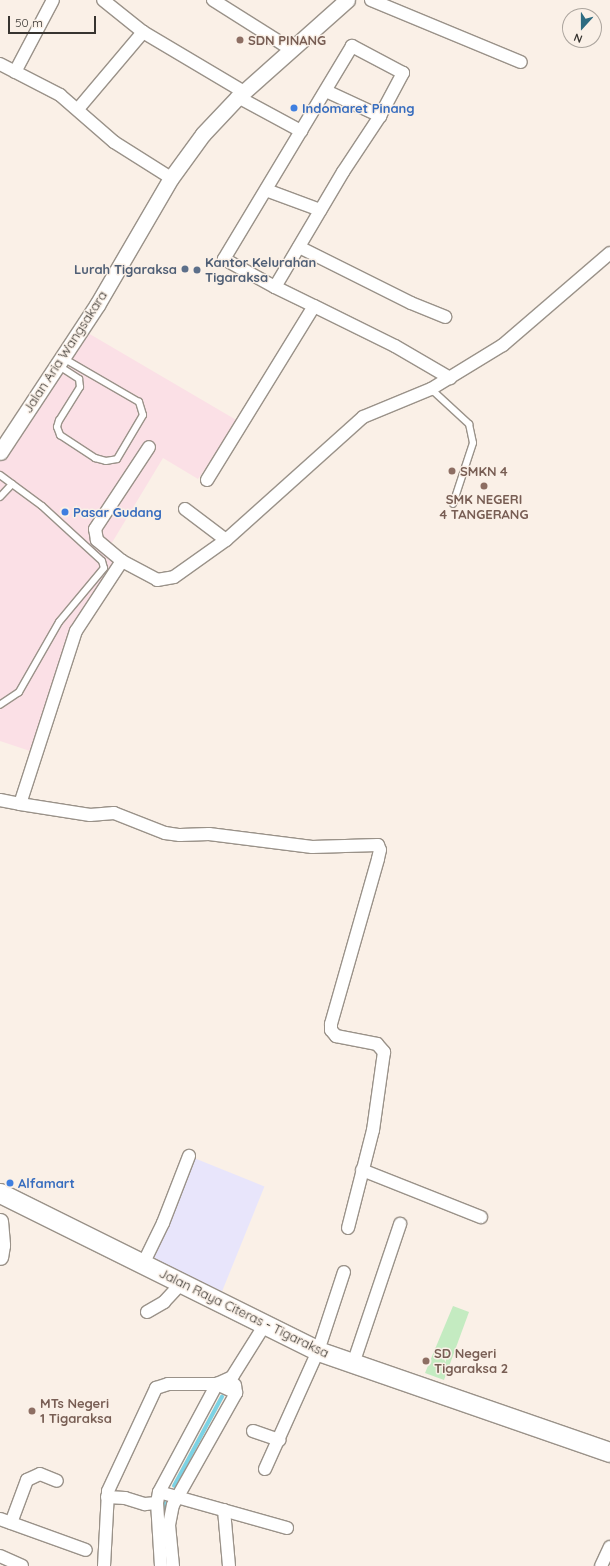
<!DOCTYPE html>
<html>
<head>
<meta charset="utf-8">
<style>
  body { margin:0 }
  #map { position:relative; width:610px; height:1566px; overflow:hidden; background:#faf0e7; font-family:Quicksand,sans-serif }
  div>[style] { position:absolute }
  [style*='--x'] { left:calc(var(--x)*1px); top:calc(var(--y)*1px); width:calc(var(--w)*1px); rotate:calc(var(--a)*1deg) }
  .commercial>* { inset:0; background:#fbe0e6 }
  .industrial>* { inset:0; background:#e8e5fb; transform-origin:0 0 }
  .green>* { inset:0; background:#c4ebc1 }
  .stream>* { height:3.5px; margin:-1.75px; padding:0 1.75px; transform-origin:1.75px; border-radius:1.75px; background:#7cd3e5 }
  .roads { filter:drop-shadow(1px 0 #9a9289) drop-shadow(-1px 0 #9a9289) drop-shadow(0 1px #9a9289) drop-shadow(0 -1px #9a9289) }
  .service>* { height:6px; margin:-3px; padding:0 3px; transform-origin:3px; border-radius:3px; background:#fff }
  .minor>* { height:12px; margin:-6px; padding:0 6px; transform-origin:6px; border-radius:6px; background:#fff }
  .tertiary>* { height:15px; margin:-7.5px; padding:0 7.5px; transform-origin:7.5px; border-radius:7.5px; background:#fff }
  .primary>* { height:19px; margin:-9.5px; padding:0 9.5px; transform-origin:9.5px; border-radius:9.5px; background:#fff }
  .dots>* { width:11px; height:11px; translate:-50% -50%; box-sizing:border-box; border:2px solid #faf0e7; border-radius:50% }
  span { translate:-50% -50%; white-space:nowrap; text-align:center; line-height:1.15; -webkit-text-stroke:3px #faf0e7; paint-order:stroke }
  .education-label { font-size:13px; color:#785e54; font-weight:700 }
  .left { translate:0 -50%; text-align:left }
  .shop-label { font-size:13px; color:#366cbe; font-weight:700 }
  .service-label { font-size:13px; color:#4e5e75; font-weight:700 }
  .right { translate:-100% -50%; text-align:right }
  .street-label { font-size:13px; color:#373430 }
  .north { position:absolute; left:562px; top:8px; width:40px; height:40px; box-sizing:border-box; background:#faf0e7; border:1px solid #aca59e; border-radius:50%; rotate:201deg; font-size:11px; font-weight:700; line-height:16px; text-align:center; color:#373430 }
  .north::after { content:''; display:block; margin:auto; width:14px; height:18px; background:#2d6b81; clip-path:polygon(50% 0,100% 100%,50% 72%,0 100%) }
  .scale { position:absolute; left:8px; top:16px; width:88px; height:18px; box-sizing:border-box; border:2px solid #373430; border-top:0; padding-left:5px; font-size:12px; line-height:14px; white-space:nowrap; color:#373430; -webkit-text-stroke:3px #faf0e7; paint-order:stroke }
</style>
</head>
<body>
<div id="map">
  <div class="commercial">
    <i style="clip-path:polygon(88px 333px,238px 421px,198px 479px,163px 458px,110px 546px,120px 552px,71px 629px,30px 751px,0 741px,0 460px)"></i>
  </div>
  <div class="industrial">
    <i style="left:194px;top:1158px;width:76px;height:113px;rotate:22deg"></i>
  </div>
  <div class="green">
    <i style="clip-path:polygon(453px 1306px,469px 1312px,444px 1380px,425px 1373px)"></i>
  </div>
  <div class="stream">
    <i style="--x:174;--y:1486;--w:101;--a:-61.7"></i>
    <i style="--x:165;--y:1503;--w:17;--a:90"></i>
  </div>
  <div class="roads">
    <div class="service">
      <i style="--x:59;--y:366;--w:24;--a:33"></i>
      <i style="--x:79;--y:379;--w:8;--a:83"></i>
      <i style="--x:80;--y:387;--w:39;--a:122"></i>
      <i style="--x:59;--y:420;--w:7;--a:106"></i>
      <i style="--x:57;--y:427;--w:9;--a:69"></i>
      <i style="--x:60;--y:435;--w:42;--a:33.3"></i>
      <i style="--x:95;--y:458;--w:11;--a:15"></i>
      <i style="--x:106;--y:461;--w:11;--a:-10"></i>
      <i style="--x:117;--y:459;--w:51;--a:-59.4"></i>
      <i style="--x:143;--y:415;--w:14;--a:-107"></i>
      <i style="--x:139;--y:402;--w:88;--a:-149.9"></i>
      <i style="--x:431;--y:389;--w:52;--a:42.6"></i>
      <i style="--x:469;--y:424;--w:19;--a:78"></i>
      <i style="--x:473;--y:443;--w:64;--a:108.2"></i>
      <i style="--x:0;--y:475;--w:52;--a:36.4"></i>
      <i style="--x:42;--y:506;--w:81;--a:42.5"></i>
      <i style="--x:102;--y:561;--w:7;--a:74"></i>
      <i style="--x:104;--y:568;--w:70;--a:129.8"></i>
      <i style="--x:59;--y:622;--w:81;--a:119.7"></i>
      <i style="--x:19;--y:692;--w:23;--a:146"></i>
      <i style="--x:0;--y:497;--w:18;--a:-47"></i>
    </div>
    <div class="minor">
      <i style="--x:213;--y:0;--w:93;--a:32.3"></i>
      <i style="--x:371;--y:0;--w:162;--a:22.5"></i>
      <i style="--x:143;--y:32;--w:117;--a:30.7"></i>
      <i style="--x:0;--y:64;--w:68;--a:27.3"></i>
      <i style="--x:60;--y:95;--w:72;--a:41"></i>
      <i style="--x:114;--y:142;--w:67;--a:32.3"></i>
      <i style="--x:15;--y:72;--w:81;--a:-62.2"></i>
      <i style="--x:326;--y:91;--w:60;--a:24.8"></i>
      <i style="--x:238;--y:97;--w:72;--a:28.4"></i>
      <i style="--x:78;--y:109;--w:101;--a:-49.8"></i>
      <i style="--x:143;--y:32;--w:51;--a:-141.3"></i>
      <i style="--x:266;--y:190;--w:58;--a:20.3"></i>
      <i style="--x:299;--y:247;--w:125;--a:26.6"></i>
      <i style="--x:411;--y:303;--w:37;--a:22"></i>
      <i style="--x:275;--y:287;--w:134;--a:-59.4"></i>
      <i style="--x:343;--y:172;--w:67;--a:-56.5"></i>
      <i style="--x:380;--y:116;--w:49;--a:-61.9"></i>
      <i style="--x:403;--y:73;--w:58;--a:-152.1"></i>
      <i style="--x:352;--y:46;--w:249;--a:121"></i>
      <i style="--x:224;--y:259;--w:58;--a:28.8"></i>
      <i style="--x:275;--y:287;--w:43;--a:26"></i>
      <i style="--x:314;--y:306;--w:90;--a:26.3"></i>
      <i style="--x:395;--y:346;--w:64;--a:30.2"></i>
      <i style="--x:207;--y:480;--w:204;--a:-58.4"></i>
      <i style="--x:185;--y:509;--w:51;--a:37.1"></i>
      <i style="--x:122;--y:561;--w:33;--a:-140"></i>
      <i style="--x:97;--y:540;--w:11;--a:-100"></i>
      <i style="--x:95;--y:529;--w:98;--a:-56.6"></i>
      <i style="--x:0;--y:800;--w:20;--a:11"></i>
      <i style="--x:20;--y:804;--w:182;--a:-72.1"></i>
      <i style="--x:76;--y:631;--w:84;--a:-56.7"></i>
      <i style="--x:122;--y:561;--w:40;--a:28"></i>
      <i style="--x:157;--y:580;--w:17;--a:-10"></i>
      <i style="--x:174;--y:577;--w:64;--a:-35.4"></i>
      <i style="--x:226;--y:540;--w:184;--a:-41.9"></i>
      <i style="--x:363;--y:417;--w:74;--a:-22.4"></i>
      <i style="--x:431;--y:389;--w:84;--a:-31.4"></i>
      <i style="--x:503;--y:345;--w:141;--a:-40.7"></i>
      <i style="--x:20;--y:804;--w:71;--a:8.9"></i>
      <i style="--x:90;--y:815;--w:24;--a:-5"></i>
      <i style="--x:114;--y:813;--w:55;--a:21.4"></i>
      <i style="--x:165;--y:833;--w:15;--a:8"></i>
      <i style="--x:180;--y:835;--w:29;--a:-2"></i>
      <i style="--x:209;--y:834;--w:104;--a:7.2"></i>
      <i style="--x:312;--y:847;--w:66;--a:-1.7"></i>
      <i style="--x:378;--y:845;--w:5;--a:68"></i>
      <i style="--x:380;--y:850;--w:9;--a:103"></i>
      <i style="--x:378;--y:859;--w:172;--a:105.9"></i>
      <i style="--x:331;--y:1024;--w:6;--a:90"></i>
      <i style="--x:331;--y:1030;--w:8;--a:50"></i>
      <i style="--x:336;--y:1036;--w:42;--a:11"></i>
      <i style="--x:377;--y:1044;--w:11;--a:49"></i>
      <i style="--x:384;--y:1052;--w:79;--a:98"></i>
      <i style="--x:373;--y:1130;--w:101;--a:104.3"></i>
      <i style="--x:362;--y:1170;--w:128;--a:21.6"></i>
      <i style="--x:143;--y:1264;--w:46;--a:-64"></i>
      <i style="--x:163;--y:1223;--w:72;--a:-68.8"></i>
      <i style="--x:147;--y:1312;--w:20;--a:-30"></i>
      <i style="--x:164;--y:1302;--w:23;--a:-47"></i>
      <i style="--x:353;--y:1364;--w:148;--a:-71.4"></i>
      <i style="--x:253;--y:1431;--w:28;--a:19"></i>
      <i style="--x:265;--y:1469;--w:129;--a:-65.8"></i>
      <i style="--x:318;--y:1351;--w:83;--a:-71.8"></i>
      <i style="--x:159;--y:1492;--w:133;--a:15.7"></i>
      <i style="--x:107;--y:1497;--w:18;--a:3"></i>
      <i style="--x:125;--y:1498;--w:21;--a:17"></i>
      <i style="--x:145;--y:1504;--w:12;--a:-5"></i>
      <i style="--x:224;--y:1510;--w:56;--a:84.9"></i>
      <i style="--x:0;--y:1519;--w:91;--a:19.8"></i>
      <i style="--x:11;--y:1523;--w:46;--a:-69.6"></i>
      <i style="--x:27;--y:1480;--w:14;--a:-25"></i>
      <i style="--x:40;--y:1474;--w:18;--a:22"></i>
      <i style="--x:0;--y:1556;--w:24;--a:24"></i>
      <i style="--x:104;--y:1566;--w:75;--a:-86.9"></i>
      <i style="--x:108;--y:1491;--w:114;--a:-65"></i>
      <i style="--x:156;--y:1388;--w:13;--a:-18"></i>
      <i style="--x:168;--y:1384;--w:49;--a:0"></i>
      <i style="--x:217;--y:1384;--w:21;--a:25"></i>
      <i style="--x:161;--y:1566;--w:63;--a:-93.6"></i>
      <i style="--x:157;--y:1503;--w:11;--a:-80"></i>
      <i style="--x:159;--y:1492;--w:123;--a:-61.8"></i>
      <i style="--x:217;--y:1384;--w:17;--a:-25"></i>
      <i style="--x:232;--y:1377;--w:60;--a:-57.9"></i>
      <i style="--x:173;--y:1566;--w:41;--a:-95.6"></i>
      <i style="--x:169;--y:1525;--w:20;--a:-79"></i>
      <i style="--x:173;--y:1505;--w:129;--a:-60.6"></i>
      <i style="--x:236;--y:1393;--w:8;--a:-97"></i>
      <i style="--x:601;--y:1566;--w:21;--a:-65"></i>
    </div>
    <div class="tertiary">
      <i style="--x:0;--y:452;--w:176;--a:-56.6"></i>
      <i style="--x:97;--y:305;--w:147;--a:-59.8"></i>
      <i style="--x:171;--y:178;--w:54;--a:-54"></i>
      <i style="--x:203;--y:134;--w:51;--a:-46.6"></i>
      <i style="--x:238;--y:97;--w:146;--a:-41.7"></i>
      <i style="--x:0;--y:1221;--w:24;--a:85"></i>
      <i style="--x:2;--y:1245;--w:12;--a:99"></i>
    </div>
    <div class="primary">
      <i style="--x:0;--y:1193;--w:355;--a:26.4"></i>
      <i style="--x:318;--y:1351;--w:309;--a:19.1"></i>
    </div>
  </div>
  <div class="dots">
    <i style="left:240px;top:40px;background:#8d6e63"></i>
    <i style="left:294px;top:108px;background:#3f7fe0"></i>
    <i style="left:185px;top:269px;background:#5c6f8a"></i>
    <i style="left:197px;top:270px;background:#5c6f8a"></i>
    <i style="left:452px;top:471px;background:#8d6e63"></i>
    <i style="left:484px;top:486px;background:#8d6e63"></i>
    <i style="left:65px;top:512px;background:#3f7fe0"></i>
    <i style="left:10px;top:1183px;background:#3f7fe0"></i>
    <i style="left:426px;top:1361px;background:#8d6e63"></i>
    <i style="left:32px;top:1411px;background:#8d6e63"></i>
  </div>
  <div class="education-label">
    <span class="left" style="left:248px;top:40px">SDN PINANG</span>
    <span class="left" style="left:460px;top:471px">SMKN 4</span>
    <span style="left:484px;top:507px">SMK NEGERI<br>4 TANGERANG</span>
    <span class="left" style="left:434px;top:1361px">SD Negeri<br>Tigaraksa 2</span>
    <span class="left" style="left:40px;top:1411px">MTs Negeri<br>1 Tigaraksa</span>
  </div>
  <div class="shop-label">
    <span class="left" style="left:302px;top:108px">Indomaret Pinang</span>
    <span class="left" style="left:73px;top:512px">Pasar Gudang</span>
    <span class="left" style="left:18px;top:1183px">Alfamart</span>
  </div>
  <div class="service-label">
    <span class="left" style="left:205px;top:270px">Kantor Kelurahan<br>Tigaraksa</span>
    <span class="right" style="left:177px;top:269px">Lurah Tigaraksa</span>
  </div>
  <div class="street-label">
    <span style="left:65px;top:352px;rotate:-57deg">Jalan Aria Wangsakara</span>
    <span style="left:244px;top:1313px;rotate:26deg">Jalan Raya Citeras - Tigaraksa</span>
  </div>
  <div class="north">N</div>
  <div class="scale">50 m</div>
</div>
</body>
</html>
